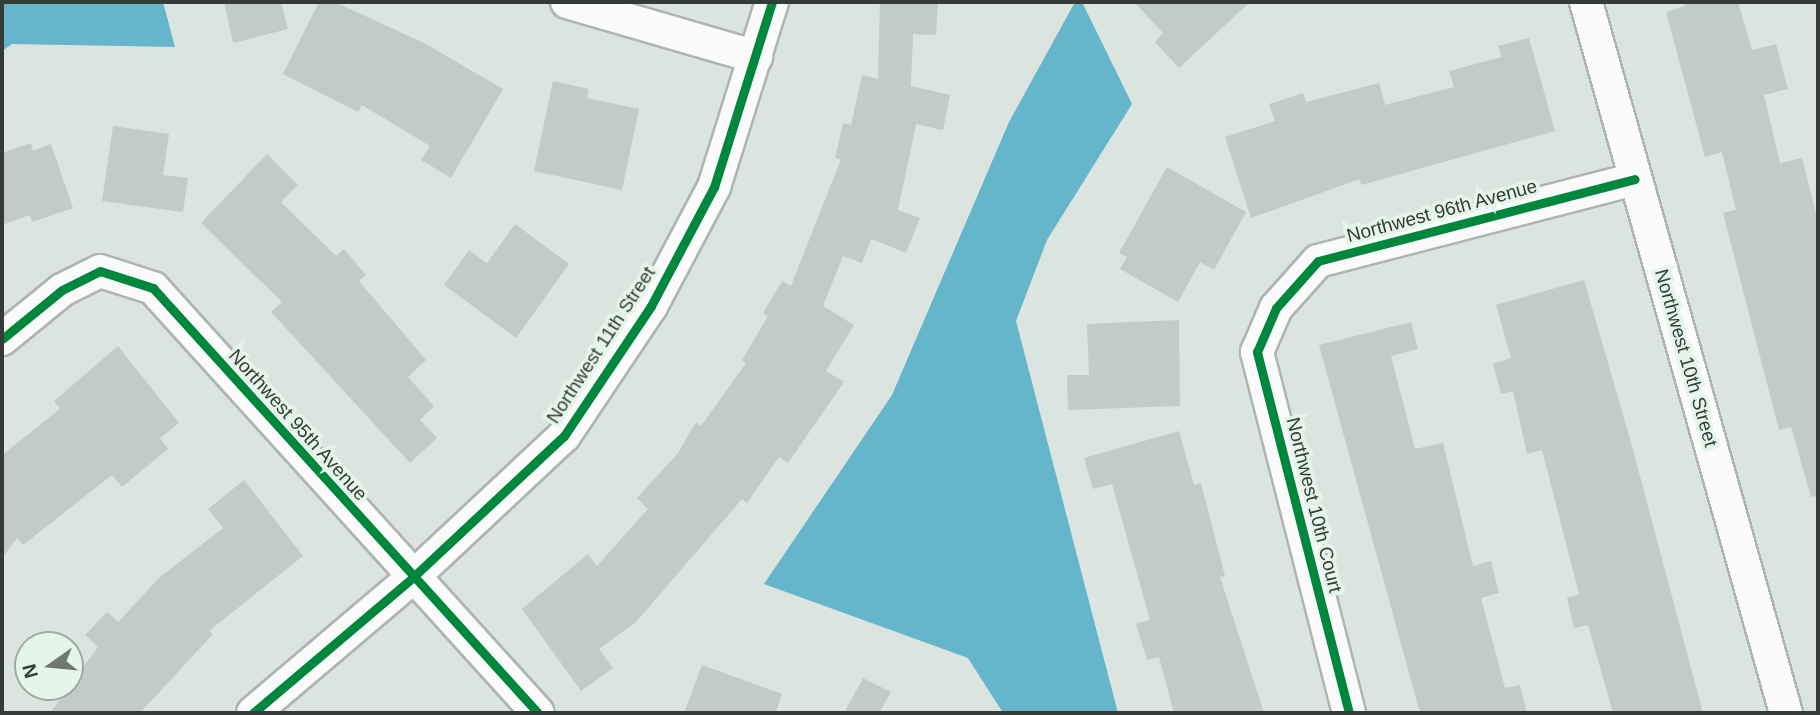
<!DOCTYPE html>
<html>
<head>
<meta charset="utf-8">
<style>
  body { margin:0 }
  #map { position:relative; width:1820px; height:715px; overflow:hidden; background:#dbe4df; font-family:Arial,sans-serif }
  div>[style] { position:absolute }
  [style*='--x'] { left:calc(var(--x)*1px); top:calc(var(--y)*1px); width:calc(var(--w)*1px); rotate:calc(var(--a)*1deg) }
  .water>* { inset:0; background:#65b6cb }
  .building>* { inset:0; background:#c3cbc8 }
  .roads { filter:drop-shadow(2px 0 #aeb5b1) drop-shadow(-2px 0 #aeb5b1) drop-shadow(0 2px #aeb5b1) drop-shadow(0 -2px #aeb5b1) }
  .minor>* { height:32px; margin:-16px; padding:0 16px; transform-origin:16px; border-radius:16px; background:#fafbfa }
  .cycleway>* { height:9px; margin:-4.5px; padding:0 4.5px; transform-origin:4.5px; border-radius:4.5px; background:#00873e }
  span { translate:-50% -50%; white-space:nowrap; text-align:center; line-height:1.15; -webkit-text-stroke:7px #e4f5eb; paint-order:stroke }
  .street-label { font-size:19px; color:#353c38 }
  .frame { position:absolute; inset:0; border:4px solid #353c38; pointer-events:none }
  .north { position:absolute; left:14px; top:631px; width:70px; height:70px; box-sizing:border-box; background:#e4f5eb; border:2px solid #9eaba3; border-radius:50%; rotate:255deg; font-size:19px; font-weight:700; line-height:28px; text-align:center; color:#353c38 }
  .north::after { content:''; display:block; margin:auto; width:24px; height:32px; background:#6f7772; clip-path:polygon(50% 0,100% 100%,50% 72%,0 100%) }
</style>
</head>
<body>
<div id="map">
  <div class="water">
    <i style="clip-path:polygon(2px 2px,163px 2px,175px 47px,12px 44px,2px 51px)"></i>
    <i style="clip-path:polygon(1075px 2px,1082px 2px,1132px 104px,1047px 240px,1016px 321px,1118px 713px,1003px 713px,968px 658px,764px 584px,892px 395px,1009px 122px)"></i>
  </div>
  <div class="building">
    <i style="clip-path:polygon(224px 2px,281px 2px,288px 29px,233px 43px)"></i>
    <i style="clip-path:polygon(319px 2px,335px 2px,426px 44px,503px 89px,451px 178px,421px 160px,430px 146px,362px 105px,358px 112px,283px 74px)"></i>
    <i style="clip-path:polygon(880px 2px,938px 2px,936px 35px,913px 34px,911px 86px,950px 95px,943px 130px,916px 124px,898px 210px,920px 218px,906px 253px,871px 239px,862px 263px,843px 256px,823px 306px,854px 325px,826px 371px,844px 382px,788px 463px,779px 457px,747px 503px,742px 499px,636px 622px,599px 649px,613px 668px,581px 691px,522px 609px,588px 554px,597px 566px,648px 509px,637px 498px,678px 453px,696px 422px,701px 426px,746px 363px,742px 360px,768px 316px,763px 313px,782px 281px,791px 286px,841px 159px,835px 158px,843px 123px,851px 125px,862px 75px,878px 79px)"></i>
    <i style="clip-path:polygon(1134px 2px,1250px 2px,1179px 68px,1155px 42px,1163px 33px)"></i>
    <i style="clip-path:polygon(1684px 2px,1738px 2px,1752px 50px,1776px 44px,1788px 89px,1764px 95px,1780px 163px,1802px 158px,1818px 222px,1818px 496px,1811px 497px,1791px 427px,1779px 430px,1723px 213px,1736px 210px,1722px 152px,1705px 157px,1666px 12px,1685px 6px)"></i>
    <i style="clip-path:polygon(1529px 38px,1555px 131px,1361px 185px,1360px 179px,1251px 218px,1225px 137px,1275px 121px,1269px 104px,1303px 93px,1306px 102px,1379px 83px,1385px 105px,1454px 87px,1449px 71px,1502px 57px,1498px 46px)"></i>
    <i style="clip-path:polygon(553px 81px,589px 89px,587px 98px,639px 109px,622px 190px,534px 171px)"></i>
    <i style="clip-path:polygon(113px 126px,169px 134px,163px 175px,188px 178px,183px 212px,102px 201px)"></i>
    <i style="clip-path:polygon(31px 143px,33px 151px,51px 144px,73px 208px,32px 222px,30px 215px,2px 225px,2px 153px)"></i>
    <i style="clip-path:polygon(267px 154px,298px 185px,281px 202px,336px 256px,344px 249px,366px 275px,359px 281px,426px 360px,408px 377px,434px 406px,420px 420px,437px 438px,410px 463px,271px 312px,282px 302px,201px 223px)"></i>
    <i style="clip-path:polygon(1167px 167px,1246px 212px,1214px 270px,1200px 262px,1178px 302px,1120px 269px,1127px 257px,1119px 253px)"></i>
    <i style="clip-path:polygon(515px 224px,569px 264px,516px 338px,444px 285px,469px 250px,487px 263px)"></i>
    <i style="clip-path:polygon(1584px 280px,1632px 446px,1703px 713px,1613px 713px,1588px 625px,1574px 628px,1567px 598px,1579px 594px,1542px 450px,1527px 454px,1513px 391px,1501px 394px,1493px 364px,1511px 358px,1496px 305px)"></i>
    <i style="clip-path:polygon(1179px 320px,1180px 406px,1068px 410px,1067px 375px,1089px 375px,1087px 324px)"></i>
    <i style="clip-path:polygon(1411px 322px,1418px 349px,1391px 356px,1415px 449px,1443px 443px,1473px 566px,1491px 561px,1499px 593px,1481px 598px,1505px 688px,1520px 685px,1527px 713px,1420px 713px,1319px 345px)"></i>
    <i style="clip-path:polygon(118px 346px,179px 423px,160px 438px,168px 449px,122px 487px,112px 475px,23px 545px,17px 538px,2px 558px,2px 455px,60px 409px,54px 401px)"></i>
    <i style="clip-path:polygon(1179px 431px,1194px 485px,1201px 483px,1225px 576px,1220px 577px,1264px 713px,1174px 713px,1159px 657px,1147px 660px,1136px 624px,1150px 620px,1112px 484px,1093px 489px,1084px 458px)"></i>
    <i style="clip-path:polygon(244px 480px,303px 556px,209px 631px,213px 634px,140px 713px,50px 713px,98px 647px,85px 635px,107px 612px,118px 622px,160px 577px,223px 528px,208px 509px)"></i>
    <i style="clip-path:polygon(702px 665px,782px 694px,776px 713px,684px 713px)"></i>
    <i style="clip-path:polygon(863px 678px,891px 692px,879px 713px,844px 713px)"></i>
  </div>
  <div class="roads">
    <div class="minor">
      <i style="--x:567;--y:2;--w:197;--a:16.2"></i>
      <i style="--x:1586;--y:2;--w:739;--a:74.29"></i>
      <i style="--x:2;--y:339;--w:77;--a:-39.2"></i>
      <i style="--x:62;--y:290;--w:42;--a:-26.6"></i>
      <i style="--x:100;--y:271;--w:56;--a:17.8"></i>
      <i style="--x:153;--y:288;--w:573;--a:47.83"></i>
      <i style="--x:253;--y:713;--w:209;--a:-40.3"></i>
      <i style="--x:412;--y:578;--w:208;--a:-43.1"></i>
      <i style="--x:564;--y:436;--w:156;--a:-56.2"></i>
      <i style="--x:651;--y:306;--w:135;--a:-62.1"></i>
      <i style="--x:714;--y:187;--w:194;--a:-72.6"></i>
      <i style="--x:1349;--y:713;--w:373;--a:-104.3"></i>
      <i style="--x:1257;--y:352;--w:48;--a:-66.6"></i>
      <i style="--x:1276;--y:308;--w:63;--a:-48.2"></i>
      <i style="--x:1318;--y:261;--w:327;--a:-14.5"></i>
    </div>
  </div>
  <div class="cycleway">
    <i style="--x:2;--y:339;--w:77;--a:-39.2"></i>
    <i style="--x:62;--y:290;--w:42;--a:-26.6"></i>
    <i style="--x:100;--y:271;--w:56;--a:17.8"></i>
    <i style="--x:153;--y:288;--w:573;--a:47.83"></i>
    <i style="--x:253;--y:713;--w:209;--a:-40.3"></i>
    <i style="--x:412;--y:578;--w:208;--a:-43.1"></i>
    <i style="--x:564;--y:436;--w:156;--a:-56.2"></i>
    <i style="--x:651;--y:306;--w:135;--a:-62.1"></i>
    <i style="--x:714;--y:187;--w:194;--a:-72.6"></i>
    <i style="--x:1349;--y:713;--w:373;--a:-104.3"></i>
    <i style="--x:1257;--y:352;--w:48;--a:-66.6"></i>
    <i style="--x:1276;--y:308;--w:63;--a:-48.2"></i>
    <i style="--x:1318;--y:261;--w:327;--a:-14.5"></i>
  </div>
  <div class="street-label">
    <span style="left:1442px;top:211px;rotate:-15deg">Northwest 96th Avenue</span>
    <span style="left:601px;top:345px;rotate:-57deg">Northwest 11th Street</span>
    <span style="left:1686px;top:358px;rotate:74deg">Northwest 10th Street</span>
    <span style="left:298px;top:425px;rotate:48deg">Northwest 95th Avenue</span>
    <span style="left:1314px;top:505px;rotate:76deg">Northwest 10th Court</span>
  </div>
  <div class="frame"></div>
  <div class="north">N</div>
</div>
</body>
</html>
